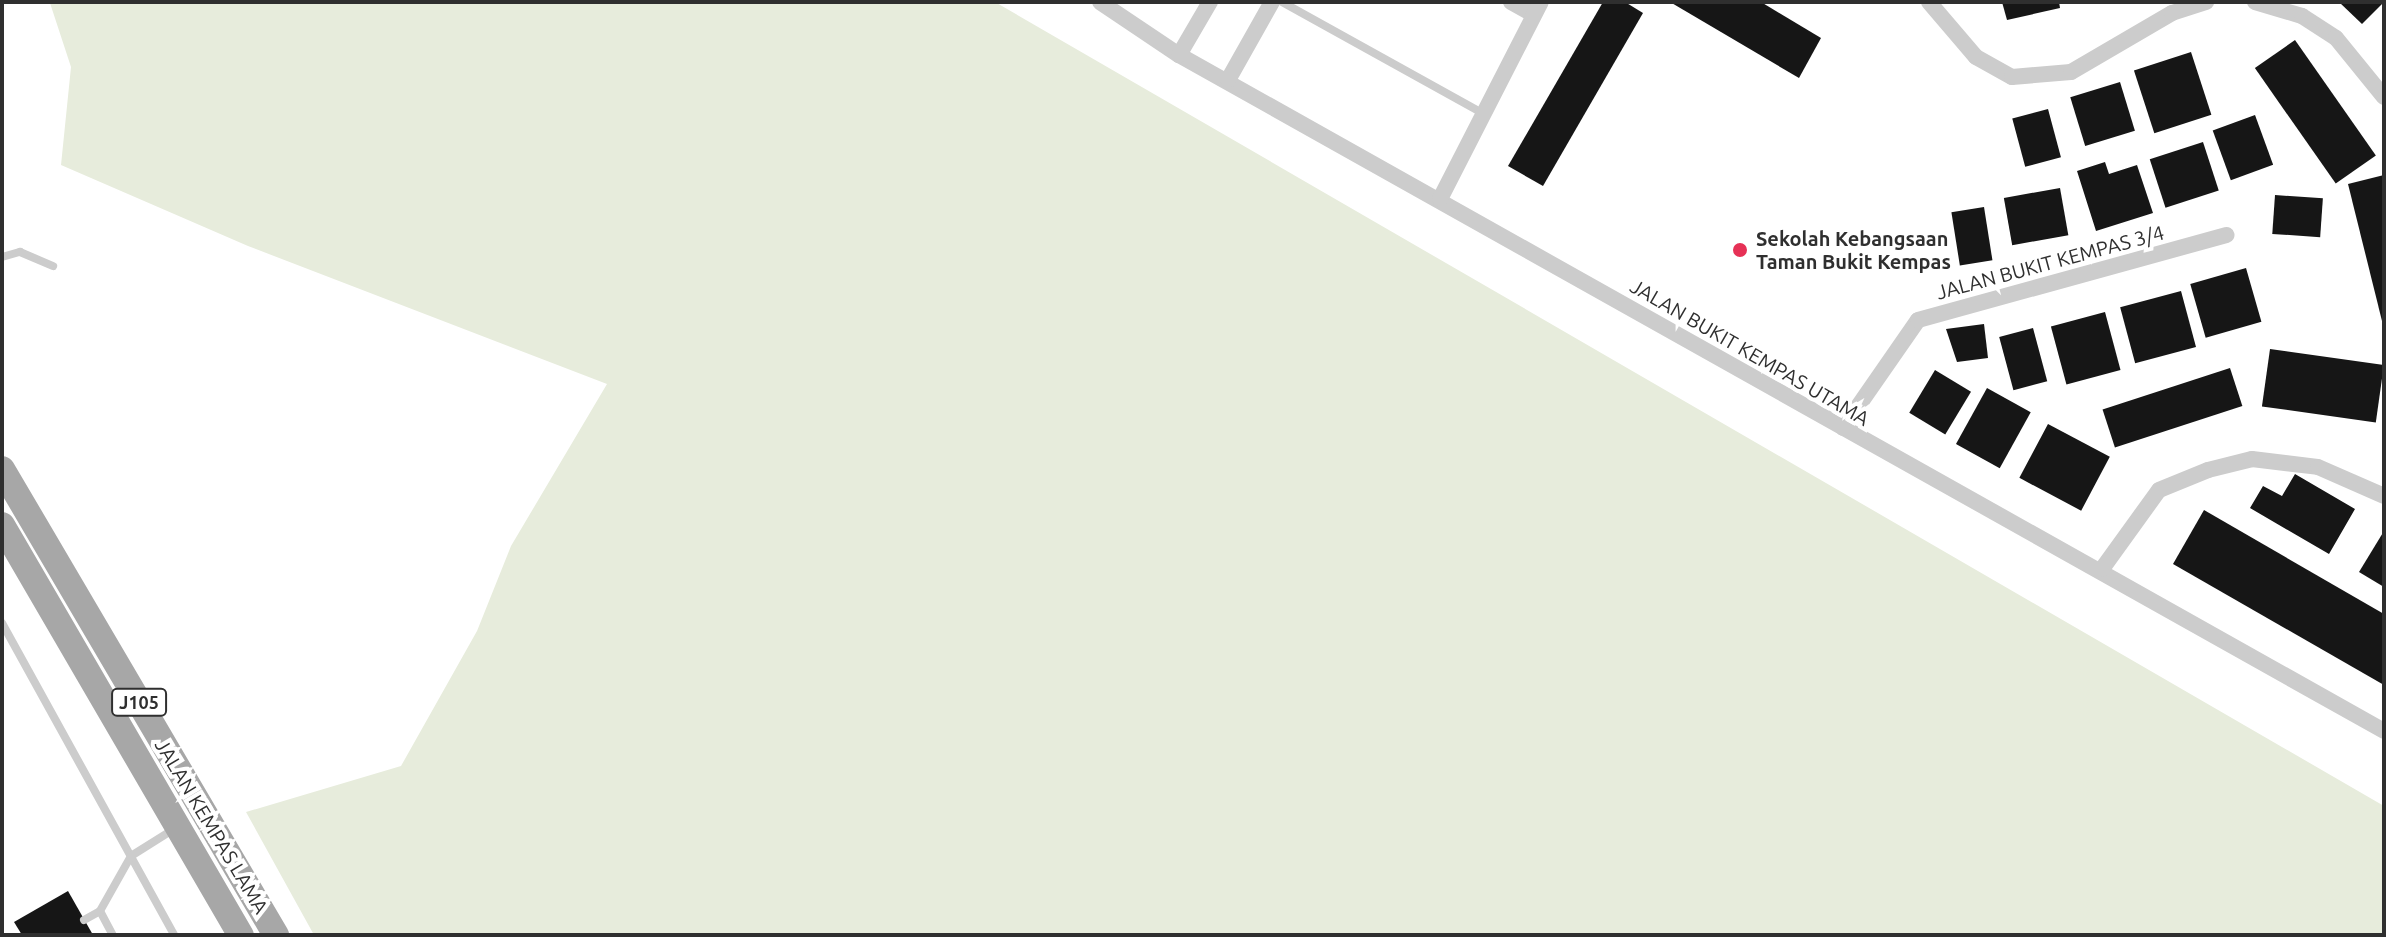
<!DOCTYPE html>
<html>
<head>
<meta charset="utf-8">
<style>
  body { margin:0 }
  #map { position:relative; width:2386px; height:937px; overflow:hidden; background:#fff; font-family:Ubuntu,sans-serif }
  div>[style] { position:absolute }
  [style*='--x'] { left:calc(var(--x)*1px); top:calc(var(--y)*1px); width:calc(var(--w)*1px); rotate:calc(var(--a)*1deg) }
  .green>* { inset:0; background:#e7ecdc }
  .building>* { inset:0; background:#161616; transform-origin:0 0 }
  .lane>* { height:8px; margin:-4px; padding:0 4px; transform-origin:4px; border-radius:4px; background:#ccc }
  .street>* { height:16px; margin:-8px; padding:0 8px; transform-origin:8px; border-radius:8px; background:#ccc }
  .primary>* { height:26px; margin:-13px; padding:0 13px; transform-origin:13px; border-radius:13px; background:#a7a7a7 }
  .dots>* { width:22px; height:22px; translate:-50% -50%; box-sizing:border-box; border:4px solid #fff; border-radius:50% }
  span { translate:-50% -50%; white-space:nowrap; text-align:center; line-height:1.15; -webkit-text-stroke:8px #fff; paint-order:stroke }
  .shield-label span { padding:2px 6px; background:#fff; border:2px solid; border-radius:6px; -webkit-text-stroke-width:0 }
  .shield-label { font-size:18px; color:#2f2f2f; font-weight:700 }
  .poi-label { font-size:20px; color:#2f2f2f; font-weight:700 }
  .left { translate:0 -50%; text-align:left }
  .street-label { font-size:20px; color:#2f2f2f }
  .frame { position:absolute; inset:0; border:4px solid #2f2f2f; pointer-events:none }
</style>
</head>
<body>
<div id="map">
  <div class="green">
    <i style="clip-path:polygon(995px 2px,2384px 806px,2384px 935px,314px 935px,246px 812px,401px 766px,477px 631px,511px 546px,607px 384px,248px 246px,61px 165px,71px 67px,50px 3px)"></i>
  </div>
  <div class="building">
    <i style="clip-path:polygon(1603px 2px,1625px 2px,1643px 13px,1543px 186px,1508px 166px)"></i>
    <i style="clip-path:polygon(1670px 2px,1761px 2px,1821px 38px,1799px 78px)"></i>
    <i style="clip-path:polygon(2002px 2px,2059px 2px,2060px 8px,2007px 20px)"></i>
    <i style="clip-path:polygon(2339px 2px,2384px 2px,2362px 24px)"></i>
    <i style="left:2295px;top:40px;width:141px;height:49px;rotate:55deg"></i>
    <i style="left:2191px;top:52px;width:66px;height:60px;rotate:72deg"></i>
    <i style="left:2120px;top:82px;width:51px;height:52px;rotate:73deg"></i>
    <i style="left:2048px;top:109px;width:50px;height:37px;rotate:75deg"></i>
    <i style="left:2255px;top:115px;width:53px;height:45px;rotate:70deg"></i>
    <i style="left:2203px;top:142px;width:51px;height:56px;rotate:72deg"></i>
    <i style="clip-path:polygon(2105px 162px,2109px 174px,2137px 165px,2153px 213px,2096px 231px,2077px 171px)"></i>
    <i style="clip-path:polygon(2384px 175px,2384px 325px,2383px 325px,2348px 184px)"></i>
    <i style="left:2060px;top:188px;width:48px;height:57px;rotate:80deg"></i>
    <i style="left:2275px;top:195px;width:48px;height:39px;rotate:4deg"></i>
    <i style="left:1984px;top:207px;width:54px;height:33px;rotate:81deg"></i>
    <i style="left:2246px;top:268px;width:56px;height:58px;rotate:74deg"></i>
    <i style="left:2181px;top:291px;width:58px;height:63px;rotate:75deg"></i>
    <i style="left:2105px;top:312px;width:60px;height:56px;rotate:75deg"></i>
    <i style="clip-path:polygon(1984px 324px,1988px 358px,1957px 362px,1946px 329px)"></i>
    <i style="left:2033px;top:328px;width:55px;height:35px;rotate:75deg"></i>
    <i style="left:2270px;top:349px;width:115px;height:58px;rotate:8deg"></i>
    <i style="left:2230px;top:368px;width:40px;height:134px;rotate:72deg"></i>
    <i style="left:1935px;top:370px;width:42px;height:50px;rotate:31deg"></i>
    <i style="left:1987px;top:388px;width:50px;height:64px;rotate:29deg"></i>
    <i style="left:2048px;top:424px;width:70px;height:61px;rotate:28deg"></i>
    <i style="clip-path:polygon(2295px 474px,2355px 509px,2329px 554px,2250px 508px,2263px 486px,2282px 496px)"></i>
    <i style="clip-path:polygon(2204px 510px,2384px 614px,2384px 685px,2173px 564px)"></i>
    <i style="clip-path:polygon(2384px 531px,2384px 587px,2359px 572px)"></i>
    <i style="clip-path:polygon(68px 891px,93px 935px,22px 935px,14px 922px)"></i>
  </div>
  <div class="lane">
    <i style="--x:1282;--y:2;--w:231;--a:29"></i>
    <i style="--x:2;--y:257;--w:19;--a:-16"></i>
    <i style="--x:20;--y:252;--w:36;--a:23"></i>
    <i style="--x:2;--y:623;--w:356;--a:61.1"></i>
    <i style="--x:100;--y:911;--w:27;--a:62"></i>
    <i style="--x:84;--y:920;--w:18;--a:-29"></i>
    <i style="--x:100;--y:911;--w:63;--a:-60.6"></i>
    <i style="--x:131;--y:856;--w:51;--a:-32.1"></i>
  </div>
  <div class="street">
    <i style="--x:1100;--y:2;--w:95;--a:33.9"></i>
    <i style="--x:1179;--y:55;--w:1382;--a:29.29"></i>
    <i style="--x:1511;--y:2;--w:26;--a:29"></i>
    <i style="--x:1929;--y:2;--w:72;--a:49.5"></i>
    <i style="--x:1976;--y:57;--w:41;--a:29.1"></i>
    <i style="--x:2012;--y:77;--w:59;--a:-4.8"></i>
    <i style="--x:2071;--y:72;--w:117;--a:-30.3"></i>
    <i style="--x:2172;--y:13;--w:36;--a:-18"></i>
    <i style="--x:2255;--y:2;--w:49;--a:16.6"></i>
    <i style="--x:2302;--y:16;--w:40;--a:32.9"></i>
    <i style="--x:2336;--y:38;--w:76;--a:50.9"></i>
    <i style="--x:1179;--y:55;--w:61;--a:-59.7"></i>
    <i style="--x:1228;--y:80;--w:90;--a:-60.6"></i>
    <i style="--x:1440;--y:199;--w:221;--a:-62.9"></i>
    <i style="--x:1843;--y:428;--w:131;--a:-55.2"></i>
    <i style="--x:1918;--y:320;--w:320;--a:-15.4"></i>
    <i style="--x:2102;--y:569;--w:97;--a:-54.2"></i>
    <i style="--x:2159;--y:490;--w:53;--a:-22.2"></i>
    <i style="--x:2208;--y:470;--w:45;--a:-14"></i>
    <i style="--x:2252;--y:459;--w:66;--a:6.9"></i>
    <i style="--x:2318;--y:467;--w:72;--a:23.7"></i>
  </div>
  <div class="primary">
    <i style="--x:2;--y:469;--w:541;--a:59.55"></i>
    <i style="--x:2;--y:525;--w:475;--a:59.8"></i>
  </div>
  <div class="dots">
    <i style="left:1740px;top:250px;background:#e63156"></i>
  </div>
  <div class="shield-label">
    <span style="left:139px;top:702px">J105</span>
  </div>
  <div class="poi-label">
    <span class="left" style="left:1756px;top:250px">Sekolah Kebangsaan<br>Taman Bukit Kempas</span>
  </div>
  <div class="street-label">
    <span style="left:2050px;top:262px;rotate:-15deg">JALAN BUKIT KEMPAS 3/4</span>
    <span style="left:1750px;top:352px;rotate:30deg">JALAN BUKIT KEMPAS UTAMA</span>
    <span style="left:212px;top:826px;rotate:59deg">JALAN KEMPAS LAMA</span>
  </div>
  <div class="frame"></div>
</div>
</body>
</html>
